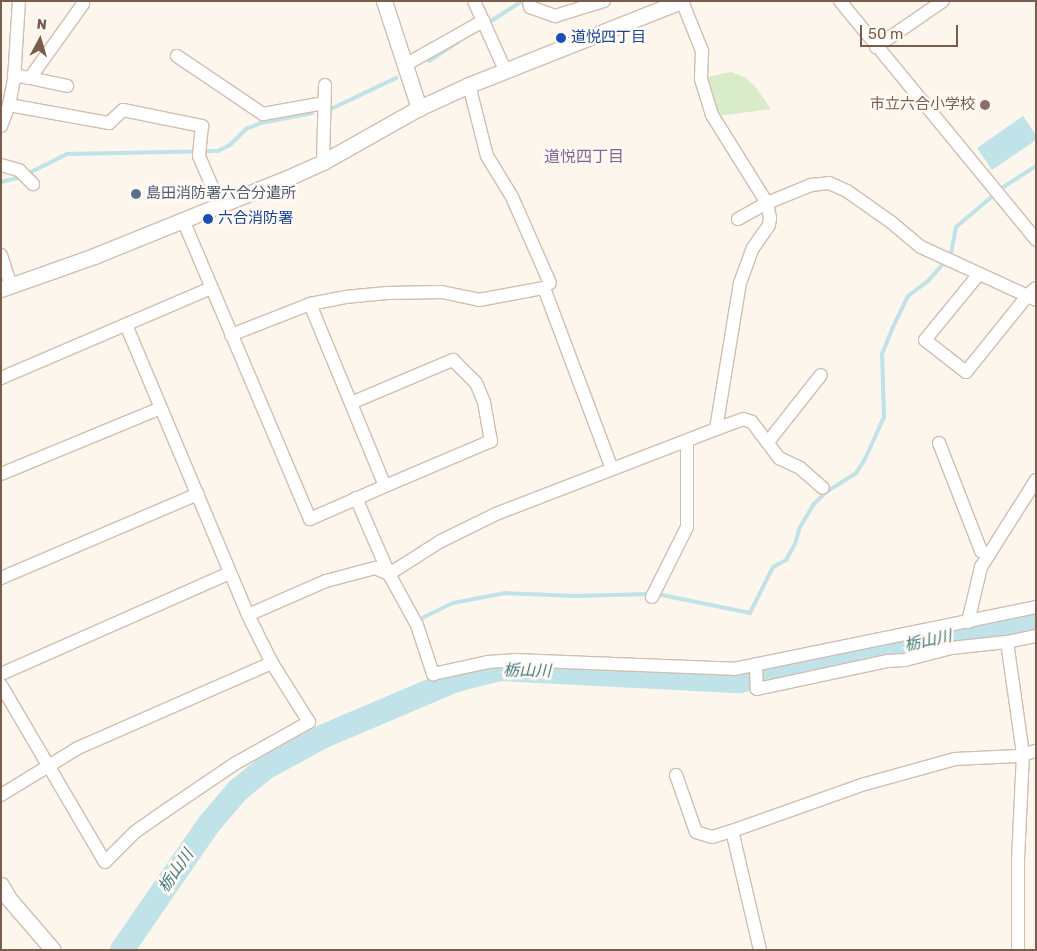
<!DOCTYPE html>
<html>
<head>
<meta charset="utf-8">
<style>
  body { margin:0 }
  #map { position:relative; width:1037px; height:951px; overflow:hidden; background:#fdf6ec; font-family:Rubik,"Noto Sans JP",sans-serif }
  div>[style] { position:absolute }
  [style*='--x'] { left:calc(var(--x)*1px); top:calc(var(--y)*1px); width:calc(var(--w)*1px); rotate:calc(var(--a)*1deg) }
  .green>* { inset:0; background:#d8ecc9 }
  .water>* { inset:0; background:#bfe3e8 }
  .stream>* { height:4px; margin:-2px; padding:0 2px; transform-origin:2px; border-radius:2px; background:#bfe3e8 }
  .river>* { height:24px; margin:-12px; padding:0 12px; transform-origin:12px; border-radius:12px; background:#bfe3e8 }
  .roads { filter:drop-shadow(1px 0 #d1beb0) drop-shadow(-1px 0 #d1beb0) drop-shadow(0 1px #d1beb0) drop-shadow(0 -1px #d1beb0) }
  .minor>* { height:12px; margin:-6px; padding:0 6px; transform-origin:6px; border-radius:6px; background:#fff }
  .tertiary>* { height:15px; margin:-7.5px; padding:0 7.5px; transform-origin:7.5px; border-radius:7.5px; background:#fff }
  .dots>* { width:14px; height:14px; translate:-50% -50%; box-sizing:border-box; border:2px solid #fffaf3; border-radius:50% }
  span { translate:-50% -50%; white-space:nowrap; text-align:center; line-height:1.15; -webkit-text-stroke:5px #fffaf3; paint-order:stroke }
  .transit-label { font-size:15px; color:#164399 }
  .left { translate:0 -50%; text-align:left }
  .education-label { font-size:15px; color:#785e54 }
  .right { translate:-100% -50%; text-align:right }
  .service-label { font-size:15px; color:#4e5e75 }
  .neighbourhood-label { font-size:16px; color:#846695 }
  .water-label { font-size:16px; color:#437c86; font-style:italic }
  .frame { position:absolute; inset:0; border:2px solid #7a5c4d; pointer-events:none }
  .north { position:absolute; left:15px; top:15px; width:50px; height:50px; -webkit-text-stroke:4px #fffaf3; paint-order:stroke; rotate:6deg; font-size:14px; font-weight:700; line-height:20px; text-align:center; color:#7a5c4d }
  .north::after { content:''; display:block; margin:auto; width:18px; height:22px; background:#7a5c4d; clip-path:polygon(50% 0,100% 100%,50% 72%,0 100%) }
  .scale { position:absolute; left:860px; top:25px; width:98px; height:22px; box-sizing:border-box; border:2px solid #7a5c4d; border-top:0; padding-left:6px; font-size:15px; line-height:18px; white-space:nowrap; color:#7a5c4d; -webkit-text-stroke:4px #fffaf3; paint-order:stroke }
</style>
</head>
<body>
<div id="map">
  <div class="green">
    <i style="clip-path:polygon(731px 72px,744px 77px,754px 85px,771px 109px,718px 116px,707px 77px)"></i>
  </div>
  <div class="water">
    <i style="clip-path:polygon(1023px 116px,1036px 135px,1036px 140px,992px 170px,977px 148px)"></i>
  </div>
  <div class="stream">
    <i style="--x:488;--y:23;--w:40;--a:-32.9"></i>
    <i style="--x:429;--y:61;--w:35;--a:-33"></i>
    <i style="--x:333;--y:108;--w:70;--a:-25.5"></i>
    <i style="--x:27;--y:174;--w:45;--a:-26.6"></i>
    <i style="--x:67;--y:154;--w:151;--a:-1.1"></i>
    <i style="--x:218;--y:151;--w:13;--a:-27"></i>
    <i style="--x:230;--y:145;--w:23;--a:-45"></i>
    <i style="--x:246;--y:129;--w:16;--a:-22"></i>
    <i style="--x:261;--y:123;--w:52;--a:-11.1"></i>
    <i style="--x:1;--y:182;--w:21;--a:-14"></i>
    <i style="--x:951;--y:253;--w:26;--a:-79"></i>
    <i style="--x:956;--y:227;--w:60;--a:-40.3"></i>
    <i style="--x:1002;--y:188;--w:40;--a:-32.9"></i>
    <i style="--x:657;--y:594;--w:95;--a:11.5"></i>
    <i style="--x:750;--y:613;--w:51;--a:-63.4"></i>
    <i style="--x:773;--y:567;--w:15;--a:-28"></i>
    <i style="--x:786;--y:560;--w:18;--a:-61"></i>
    <i style="--x:795;--y:544;--w:18;--a:-74"></i>
    <i style="--x:800;--y:527;--w:27;--a:-59"></i>
    <i style="--x:814;--y:504;--w:17;--a:-45"></i>
    <i style="--x:826;--y:492;--w:36;--a:-32"></i>
    <i style="--x:856;--y:473;--w:17;--a:-57"></i>
    <i style="--x:865;--y:459;--w:46;--a:-65.7"></i>
    <i style="--x:884;--y:417;--w:63;--a:-91.8"></i>
    <i style="--x:882;--y:354;--w:27;--a:-68"></i>
    <i style="--x:892;--y:329;--w:37;--a:-64"></i>
    <i style="--x:908;--y:296;--w:26;--a:-37"></i>
    <i style="--x:929;--y:280;--w:23;--a:-49"></i>
    <i style="--x:420;--y:619;--w:37;--a:-26"></i>
    <i style="--x:453;--y:603;--w:53;--a:-10.9"></i>
    <i style="--x:505;--y:593;--w:70;--a:2.5"></i>
    <i style="--x:575;--y:596;--w:75;--a:-1.5"></i>
  </div>
  <div class="river">
    <i style="--x:122;--y:950;--w:153;--a:-55.4"></i>
    <i style="--x:209;--y:824;--w:45;--a:-49.5"></i>
    <i style="--x:238;--y:790;--w:35;--a:-39"></i>
    <i style="--x:265;--y:768;--w:67;--a:-28.5"></i>
    <i style="--x:324;--y:736;--w:143;--a:-23"></i>
    <i style="--x:456;--y:680;--w:45;--a:-14"></i>
    <i style="--x:500;--y:669;--w:240;--a:2.9"></i>
    <i style="--x:740;--y:681;--w:303;--a:-12.2"></i>
  </div>
  <div class="roads">
    <div class="minor">
      <i style="--x:474;--y:1;--w:76;--a:65.8"></i>
      <i style="--x:529;--y:1;--w:6;--a:81"></i>
      <i style="--x:530;--y:7;--w:27;--a:20"></i>
      <i style="--x:555;--y:16;--w:51;--a:-17"></i>
      <i style="--x:840;--y:1;--w:309;--a:50.6"></i>
      <i style="--x:876;--y:47;--w:81;--a:-34.5"></i>
      <i style="--x:177;--y:56;--w:104;--a:34"></i>
      <i style="--x:263;--y:114;--w:62;--a:-10.2"></i>
      <i style="--x:405;--y:65;--w:90;--a:-29.4"></i>
      <i style="--x:14;--y:75;--w:16;--a:11"></i>
      <i style="--x:30;--y:78;--w:91;--a:-54.4"></i>
      <i style="--x:83;--y:4;--w:3;--a:-108"></i>
      <i style="--x:30;--y:78;--w:38;--a:12"></i>
      <i style="--x:469;--y:85;--w:73;--a:75.8"></i>
      <i style="--x:487;--y:156;--w:48;--a:58.6"></i>
      <i style="--x:512;--y:197;--w:94;--a:66.2"></i>
      <i style="--x:9;--y:105;--w:102;--a:10.2"></i>
      <i style="--x:109;--y:123;--w:19;--a:-43"></i>
      <i style="--x:123;--y:110;--w:81;--a:11.4"></i>
      <i style="--x:202;--y:126;--w:30;--a:96"></i>
      <i style="--x:199;--y:156;--w:53;--a:66.8"></i>
      <i style="--x:1;--y:126;--w:22;--a:-69"></i>
      <i style="--x:9;--y:105;--w:25;--a:-79"></i>
      <i style="--x:14;--y:80;--w:79;--a:-86.4"></i>
      <i style="--x:323;--y:162;--w:77;--a:-88.5"></i>
      <i style="--x:1;--y:165;--w:19;--a:16"></i>
      <i style="--x:19;--y:170;--w:20;--a:45"></i>
      <i style="--x:738;--y:219;--w:33;--a:-29"></i>
      <i style="--x:767;--y:203;--w:48;--a:-22.2"></i>
      <i style="--x:811;--y:185;--w:18;--a:-6"></i>
      <i style="--x:829;--y:183;--w:20;--a:24"></i>
      <i style="--x:847;--y:191;--w:54;--a:35.2"></i>
      <i style="--x:891;--y:222;--w:39;--a:40"></i>
      <i style="--x:921;--y:247;--w:127;--a:24.7"></i>
      <i style="--x:183;--y:220;--w:325;--a:67"></i>
      <i style="--x:310;--y:519;--w:82;--a:-23.7"></i>
      <i style="--x:385;--y:486;--w:197;--a:-112.4"></i>
      <i style="--x:1;--y:255;--w:33;--a:72"></i>
      <i style="--x:979;--y:274;--w:85;--a:129.3"></i>
      <i style="--x:925;--y:340;--w:52;--a:38"></i>
      <i style="--x:966;--y:372;--w:97;--a:-51.2"></i>
      <i style="--x:1027;--y:296;--w:12;--a:-42"></i>
      <i style="--x:231;--y:335;--w:85;--a:-21.4"></i>
      <i style="--x:310;--y:304;--w:36;--a:-11"></i>
      <i style="--x:345;--y:297;--w:42;--a:-5.4"></i>
      <i style="--x:387;--y:293;--w:55;--a:-1"></i>
      <i style="--x:442;--y:292;--w:38;--a:12"></i>
      <i style="--x:479;--y:300;--w:66;--a:-10.5"></i>
      <i style="--x:544;--y:288;--w:193;--a:69.4"></i>
      <i style="--x:1;--y:378;--w:228;--a:-23.2"></i>
      <i style="--x:351;--y:403;--w:111;--a:-22.9"></i>
      <i style="--x:453;--y:360;--w:33;--a:45"></i>
      <i style="--x:476;--y:383;--w:21;--a:67"></i>
      <i style="--x:484;--y:402;--w:40;--a:80"></i>
      <i style="--x:491;--y:441;--w:115;--a:157"></i>
      <i style="--x:716;--y:429;--w:29;--a:-20"></i>
      <i style="--x:743;--y:419;--w:9;--a:18"></i>
      <i style="--x:752;--y:422;--w:45;--a:53.1"></i>
      <i style="--x:779;--y:458;--w:23;--a:25"></i>
      <i style="--x:800;--y:468;--w:30;--a:41"></i>
      <i style="--x:768;--y:442;--w:85;--a:-51.7"></i>
      <i style="--x:939;--y:443;--w:116;--a:68.7"></i>
      <i style="--x:981;--y:551;--w:9;--a:27"></i>
      <i style="--x:1;--y:474;--w:173;--a:-22.4"></i>
      <i style="--x:356;--y:498;--w:83;--a:66.5"></i>
      <i style="--x:389;--y:574;--w:62;--a:-32.4"></i>
      <i style="--x:441;--y:541;--w:61;--a:-26.1"></i>
      <i style="--x:496;--y:514;--w:236;--a:-21.1"></i>
      <i style="--x:716;--y:429;--w:148;--a:-80.7"></i>
      <i style="--x:740;--y:283;--w:37;--a:-70"></i>
      <i style="--x:753;--y:248;--w:28;--a:-55"></i>
      <i style="--x:769;--y:225;--w:7;--a:-82"></i>
      <i style="--x:770;--y:218;--w:15;--a:-101"></i>
      <i style="--x:767;--y:203;--w:104;--a:-122"></i>
      <i style="--x:712;--y:115;--w:38;--a:-107"></i>
      <i style="--x:701;--y:79;--w:28;--a:-88"></i>
      <i style="--x:702;--y:51;--w:54;--a:-111.8"></i>
      <i style="--x:1;--y:578;--w:214;--a:-23.1"></i>
      <i style="--x:652;--y:597;--w:78;--a:-63.4"></i>
      <i style="--x:687;--y:527;--w:86;--a:-90"></i>
      <i style="--x:248;--y:615;--w:85;--a:-23.6"></i>
      <i style="--x:326;--y:581;--w:51;--a:-14.9"></i>
      <i style="--x:375;--y:568;--w:15;--a:23"></i>
      <i style="--x:389;--y:574;--w:58;--a:61.2"></i>
      <i style="--x:417;--y:625;--w:52;--a:71.9"></i>
      <i style="--x:433;--y:674;--w:56;--a:-12.3"></i>
      <i style="--x:488;--y:662;--w:26;--a:-4"></i>
      <i style="--x:514;--y:660;--w:220;--a:2.3"></i>
      <i style="--x:734;--y:669;--w:308;--a:-11.6"></i>
      <i style="--x:968;--y:622;--w:57;--a:-76.7"></i>
      <i style="--x:981;--y:567;--w:103;--a:-57.7"></i>
      <i style="--x:756;--y:666;--w:23;--a:88"></i>
      <i style="--x:757;--y:689;--w:134;--a:-12.1"></i>
      <i style="--x:888;--y:661;--w:17;--a:-3"></i>
      <i style="--x:905;--y:660;--w:48;--a:-14.6"></i>
      <i style="--x:951;--y:648;--w:56;--a:-6.1"></i>
      <i style="--x:1;--y:674;--w:250;--a:-23.8"></i>
      <i style="--x:1;--y:685;--w:205;--a:59.6"></i>
      <i style="--x:105;--y:862;--w:42;--a:-45"></i>
      <i style="--x:135;--y:832;--w:37;--a:-35"></i>
      <i style="--x:165;--y:811;--w:86;--a:-34.1"></i>
      <i style="--x:236;--y:763;--w:84;--a:-29.3"></i>
      <i style="--x:309;--y:722;--w:70;--a:-122.1"></i>
      <i style="--x:272;--y:663;--w:54;--a:-116.6"></i>
      <i style="--x:248;--y:615;--w:315;--a:-112.8"></i>
      <i style="--x:676;--y:775;--w:60;--a:70.7"></i>
      <i style="--x:696;--y:832;--w:17;--a:17"></i>
      <i style="--x:712;--y:837;--w:21;--a:-17"></i>
      <i style="--x:1;--y:795;--w:90;--a:-31.4"></i>
      <i style="--x:78;--y:748;--w:212;--a:-23.7"></i>
      <i style="--x:760;--y:950;--w:122;--a:-103.2"></i>
      <i style="--x:732;--y:831;--w:141;--a:-19.5"></i>
      <i style="--x:865;--y:784;--w:93;--a:-15.5"></i>
      <i style="--x:955;--y:759;--w:63;--a:-2.7"></i>
      <i style="--x:1018;--y:756;--w:19;--a:-16"></i>
      <i style="--x:1018;--y:950;--w:90;--a:-90"></i>
      <i style="--x:1018;--y:860;--w:106;--a:-87.3"></i>
      <i style="--x:1023;--y:754;--w:113;--a:-98.1"></i>
      <i style="--x:1007;--y:642;--w:30;--a:-12"></i>
    </div>
    <div class="tertiary">
      <i style="--x:384;--y:1;--w:113;--a:71.9"></i>
      <i style="--x:1;--y:289;--w:99;--a:-19.5"></i>
      <i style="--x:94;--y:256;--w:216;--a:-22"></i>
      <i style="--x:294;--y:175;--w:32;--a:-24"></i>
      <i style="--x:323;--y:162;--w:110;--a:-29.4"></i>
      <i style="--x:419;--y:108;--w:55;--a:-24.7"></i>
      <i style="--x:469;--y:85;--w:228;--a:-21.6"></i>
      <i style="--x:1;--y:885;--w:16;--a:60"></i>
      <i style="--x:9;--y:899;--w:67;--a:49.2"></i>
    </div>
  </div>
  <div class="dots">
    <i style="left:561px;top:38px;background:#1a4fb4"></i>
    <i style="left:985px;top:105px;background:#8d6e63"></i>
    <i style="left:136px;top:194px;background:#5c6f8a"></i>
    <i style="left:208px;top:219px;background:#1a4fb4"></i>
  </div>
  <div class="transit-label">
    <span class="left" style="left:571px;top:38px">道悦四丁目</span>
    <span class="left" style="left:218px;top:219px">六合消防署</span>
  </div>
  <div class="education-label">
    <span class="right" style="left:975px;top:105px">市立六合小学校</span>
  </div>
  <div class="service-label">
    <span class="left" style="left:146px;top:194px">島田消防署六合分遣所</span>
  </div>
  <div class="neighbourhood-label">
    <span style="left:584px;top:157px">道悦四丁目</span>
  </div>
  <div class="water-label">
    <span style="left:928px;top:641px;rotate:-12deg">栃山川</span>
    <span style="left:527px;top:671px;rotate:1deg">栃山川</span>
    <span style="left:176px;top:871px;rotate:-55deg">栃山川</span>
  </div>
  <div class="frame"></div>
  <div class="north">N</div>
  <div class="scale">50 m</div>
</div>
</body>
</html>
